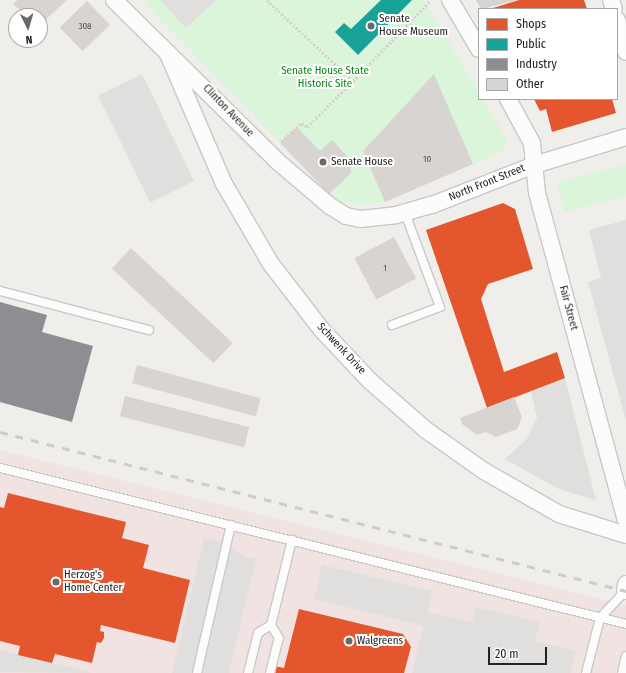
<!DOCTYPE html>
<html>
<head>
<meta charset="utf-8">
<style>
  body { margin:0 }
  #map { position:relative; width:626px; height:673px; overflow:hidden; background:#f0eeeb; font-family:"Fira Sans Condensed",sans-serif }
  div>[style] { position:absolute }
  [style*='--x'] { left:calc(var(--x)*1px); top:calc(var(--y)*1px); width:calc(var(--w)*1px); rotate:calc(var(--a)*1deg) }
  .commercial>* { inset:0; background:#f1e3e1 }
  .park>* { inset:0; background:#daf5da }
  .parking>* { inset:0; background:#e0dfde; transform-origin:0 0 }
  .shops>* { inset:0; background:#e4572e }
  .public>* { inset:0; background:#17a398 }
  .industry>* { inset:0; background:#8d8d92 }
  .building>* { inset:0; background:#d7d4d2; transform-origin:0 0 }
  .path>* { height:2.5px; margin-top:-1.25px; transform-origin:0; background:repeating-linear-gradient(90deg,#dccecd 0 2px,transparent 0 4px) }
  .roads { filter:drop-shadow(1px 0 #c9c8c7) drop-shadow(-1px 0 #c9c8c7) drop-shadow(0 1px #c9c8c7) drop-shadow(0 -1px #c9c8c7) }
  .service>* { height:8px; margin:-4px; padding:0 4px; transform-origin:4px; border-radius:4px; background:#fdfcfc }
  .minor>* { height:16px; margin:-8px; padding:0 8px; transform-origin:8px; border-radius:8px; background:#fdfcfc }
  .rail>* { height:3px; margin-top:-1.5px; transform-origin:0; background:repeating-linear-gradient(90deg,#ccc 0 8px,transparent 0 16px) }
  .dots>* { width:11px; height:11px; translate:-50% -50%; box-sizing:border-box; border:2px solid #fff; border-radius:50% }
  span { translate:-50% -50%; white-space:nowrap; text-align:center; line-height:1.15; -webkit-text-stroke:4px #fff; paint-order:stroke }
  .number-label { font-size:9px; color:#4f4e4e }
  .number-label span { -webkit-text-stroke-width:0 }
  .poi-label { font-size:11px; color:#222 }
  .left { translate:0 -50%; text-align:left }
  .park-label { font-size:11px; color:#0c8416 }
  .street-label { font-size:11px; color:#222 }
  .legend { position:absolute; left:478px; top:8px; width:140px; height:92px; box-sizing:border-box; background:#fff; border:1px solid #a7a7a7; margin:0; padding:5px 7px; list-style:none; font-size:12px; color:#222 }
  .legend li { display:flex; align-items:center; gap:8px; height:20px }
  .legend b { width:20px; border:1px solid #a7a7a7 }
  .north { position:absolute; left:8px; top:8px; width:40px; height:40px; box-sizing:border-box; background:#fff; border:1px solid #a7a7a7; border-radius:50%; rotate:175deg; font-size:11px; font-weight:700; line-height:16px; text-align:center; color:#222 }
  .north::after { content:''; display:block; margin:auto; width:14px; height:18px; background:#6a6968; clip-path:polygon(50% 0,100% 100%,50% 72%,0 100%) }
  .scale { position:absolute; left:488px; top:647px; width:59px; height:18px; box-sizing:border-box; border:2px solid #222; border-top:0; padding-left:5px; font-size:12px; line-height:14px; white-space:nowrap; color:#222; -webkit-text-stroke:3px #fff; paint-order:stroke }
</style>
</head>
<body>
<div id="map">
  <div class="commercial">
    <i style="clip-path:polygon(0 450px,626px 605px,626px 673px,0 673px)"></i>
  </div>
  <div class="park">
    <i style="clip-path:polygon(148px 0,424px 0,479px 92px,479px 99px,483px 99px,507px 140px,506px 146px,503px 151px,473px 164px,434px 74px,363px 151px,385px 202px,358px 205px,336px 200px,144px 3px)"></i>
    <i style="clip-path:polygon(626px 165px,626px 196px,565px 212px,557px 182px)"></i>
  </div>
  <div class="parking">
    <i style="clip-path:polygon(160px 0,216px 0,186px 28px)"></i>
    <i style="left:142px;top:74px;width:119px;height:49px;rotate:64deg"></i>
    <i style="clip-path:polygon(626px 220px,626px 421px,588px 282px,601px 278px,589px 230px)"></i>
    <i style="clip-path:polygon(565px 378px,596px 500px,559px 489px,505px 459px,527px 439px,537px 418px,531px 391px)"></i>
    <i style="clip-path:polygon(204px 538px,222px 542px,244px 556px,256px 559px,229px 673px,172px 673px)"></i>
    <i style="clip-path:polygon(322px 565px,432px 591px,427px 612px,472px 622px,476px 607px,540px 622px,535px 641px,576px 651px,571px 673px,412px 673px,424px 626px,314px 599px)"></i>
    <i style="clip-path:polygon(0 650px,90px 672px,90px 673px,0 672px)"></i>
  </div>
  <div class="shops">
    <i style="clip-path:polygon(519px 0,584px 0,587px 9px,490px 9px)"></i>
    <i style="clip-path:polygon(534px 99px,612px 99px,616px 113px,552px 132px,546px 109px,540px 111px)"></i>
    <i style="clip-path:polygon(503px 203px,515px 209px,533px 269px,488px 284px,481px 299px,504px 372px,557px 352px,565px 378px,487px 408px,426px 230px)"></i>
    <i style="clip-path:polygon(8px 493px,126px 522px,122px 538px,149px 545px,143px 568px,190px 580px,175px 643px,101px 625px,100px 631px,104px 632px,104px 638px,101px 643px,97px 642px,92px 663px,55px 654px,52px 663px,18px 655px,20px 646px,0 641px,0 507px,4px 508px)"></i>
    <i style="clip-path:polygon(299px 609px,403px 634px,411px 647px,404px 673px,267px 673px,269px 665px,284px 668px)"></i>
  </div>
  <div class="public">
    <i style="clip-path:polygon(381px 0,412px 0,358px 55px,335px 32px,344px 23px,351px 29px)"></i>
  </div>
  <div class="industry">
    <i style="clip-path:polygon(0 302px,47px 315px,42px 332px,93px 346px,72px 422px,0 402px)"></i>
  </div>
  <div class="building">
    <i style="clip-path:polygon(17px 0,67px 0,40px 25px,40px 16px,27px 16px,13px 4px)"></i>
    <i style="clip-path:polygon(476px 0,518px 0,481px 9px)"></i>
    <i style="left:87px;top:1px;width:33px;height:38px;rotate:46deg"></i>
    <i style="clip-path:polygon(434px 74px,473px 164px,385px 202px,363px 151px)"></i>
    <i style="clip-path:polygon(297px 127px,320px 151px,332px 140px,347px 156px,345px 158px,351px 165px,351px 173px,329px 194px,280px 143px)"></i>
    <i style="left:394px;top:237px;width:47px;height:45px;rotate:62deg"></i>
    <i style="left:131px;top:248px;width:139px;height:28px;rotate:43deg"></i>
    <i style="left:137px;top:365px;width:128px;height:19px;rotate:15deg"></i>
    <i style="left:125px;top:396px;width:128px;height:21px;rotate:14deg"></i>
    <i style="clip-path:polygon(514px 397px,522px 417px,517px 429px,496px 437px,486px 432px,477px 435px,462px 424px,460px 418px)"></i>
  </div>
  <div class="path">
    <i style="--x:267;--y:0;--w:118;--a:43.3"></i>
    <i style="--x:353;--y:81;--w:111;--a:-46.1"></i>
    <i style="--x:281;--y:141;--w:28;--a:-41"></i>
    <i style="--x:302;--y:123;--w:6;--a:39"></i>
    <i style="--x:307;--y:127;--w:65;--a:-45"></i>
  </div>
  <div class="roads">
    <div class="service">
      <i style="--x:0;--y:291;--w:154;--a:14.7"></i>
      <i style="--x:392;--y:325;--w:51;--a:-20.6"></i>
      <i style="--x:440;--y:307;--w:100;--a:-110.4"></i>
      <i style="--x:0;--y:468;--w:645;--a:13.99"></i>
      <i style="--x:197;--y:673;--w:152;--a:-77.1"></i>
      <i style="--x:248;--y:673;--w:41;--a:-76"></i>
      <i style="--x:258;--y:633;--w:15;--a:-32"></i>
      <i style="--x:271;--y:625;--w:88;--a:-76.1"></i>
      <i style="--x:270;--y:673;--w:36;--a:-76"></i>
      <i style="--x:279;--y:638;--w:15;--a:-122"></i>
      <i style="--x:586;--y:673;--w:57;--a:-75.7"></i>
      <i style="--x:600;--y:618;--w:37;--a:-47"></i>
      <i style="--x:622;--y:673;--w:17;--a:-77"></i>
    </div>
    <div class="minor">
      <i style="--x:114;--y:0;--w:229;--a:44.6"></i>
      <i style="--x:277;--y:161;--w:70;--a:40.3"></i>
      <i style="--x:330;--y:206;--w:19;--a:32"></i>
      <i style="--x:346;--y:216;--w:14;--a:12"></i>
      <i style="--x:360;--y:219;--w:36;--a:-6"></i>
      <i style="--x:396;--y:215;--w:37;--a:-16"></i>
      <i style="--x:432;--y:205;--w:110;--a:-21.4"></i>
      <i style="--x:534;--y:165;--w:96;--a:-16.9"></i>
      <i style="--x:450;--y:0;--w:57;--a:59.4"></i>
      <i style="--x:611;--y:0;--w:9;--a:72"></i>
      <i style="--x:617;--y:20;--w:33;--a:74"></i>
      <i style="--x:168;--y:54;--w:139;--a:66.7"></i>
      <i style="--x:223;--y:182;--w:95;--a:59.7"></i>
      <i style="--x:271;--y:264;--w:82;--a:52.4"></i>
      <i style="--x:321;--y:329;--w:71;--a:46.7"></i>
      <i style="--x:370;--y:381;--w:74;--a:41.2"></i>
      <i style="--x:426;--y:430;--w:71;--a:35.3"></i>
      <i style="--x:484;--y:471;--w:86;--a:29.8"></i>
      <i style="--x:559;--y:514;--w:70;--a:17.4"></i>
      <i style="--x:508;--y:99;--w:50;--a:61.4"></i>
      <i style="--x:532;--y:143;--w:50;--a:84.3"></i>
      <i style="--x:537;--y:193;--w:339;--a:74.8"></i>
      <i style="--x:625;--y:591;--w:7;--a:-82"></i>
    </div>
  </div>
  <div class="rail">
    <i style="--x:0;--y:432;--w:646;--a:14.25"></i>
  </div>
  <div class="dots">
    <i style="left:371px;top:26px;background:#6a6968"></i>
    <i style="left:323px;top:162px;background:#6a6968"></i>
    <i style="left:56px;top:582px;background:#6a6968"></i>
    <i style="left:349px;top:641px;background:#6a6968"></i>
  </div>
  <div class="number-label">
    <span style="left:85px;top:26px">308</span>
    <span style="left:427px;top:159px">10</span>
    <span style="left:385px;top:268px">1</span>
  </div>
  <div class="poi-label">
    <span class="left" style="left:379px;top:26px">Senate<br>House Museum</span>
    <span class="left" style="left:331px;top:162px">Senate House</span>
    <span class="left" style="left:64px;top:582px">Herzog's<br>Home Center</span>
    <span class="left" style="left:357px;top:641px">Walgreens</span>
  </div>
  <div class="park-label">
    <span style="left:325px;top:78px">Senate House State<br>Historic Site</span>
  </div>
  <div class="street-label">
    <span style="left:228px;top:111px;rotate:46deg">Clinton Avenue</span>
    <span style="left:487px;top:183px;rotate:-22deg">North Front Street</span>
    <span style="left:568px;top:308px;rotate:75deg">Fair Street</span>
    <span style="left:341px;top:349px;rotate:47deg">Schwenk Drive</span>
  </div>
  <ul class="legend">
  <li><b style="height:11px;background:#e4572e"></b>Shops</li>
  <li><b style="height:11px;background:#17a398"></b>Public</li>
  <li><b style="height:11px;background:#8d8d92"></b>Industry</li>
  <li><b style="height:11px;background:#d7d4d2"></b>Other</li>
  </ul>
  <div class="north">N</div>
  <div class="scale">20 m</div>
</div>
</body>
</html>
